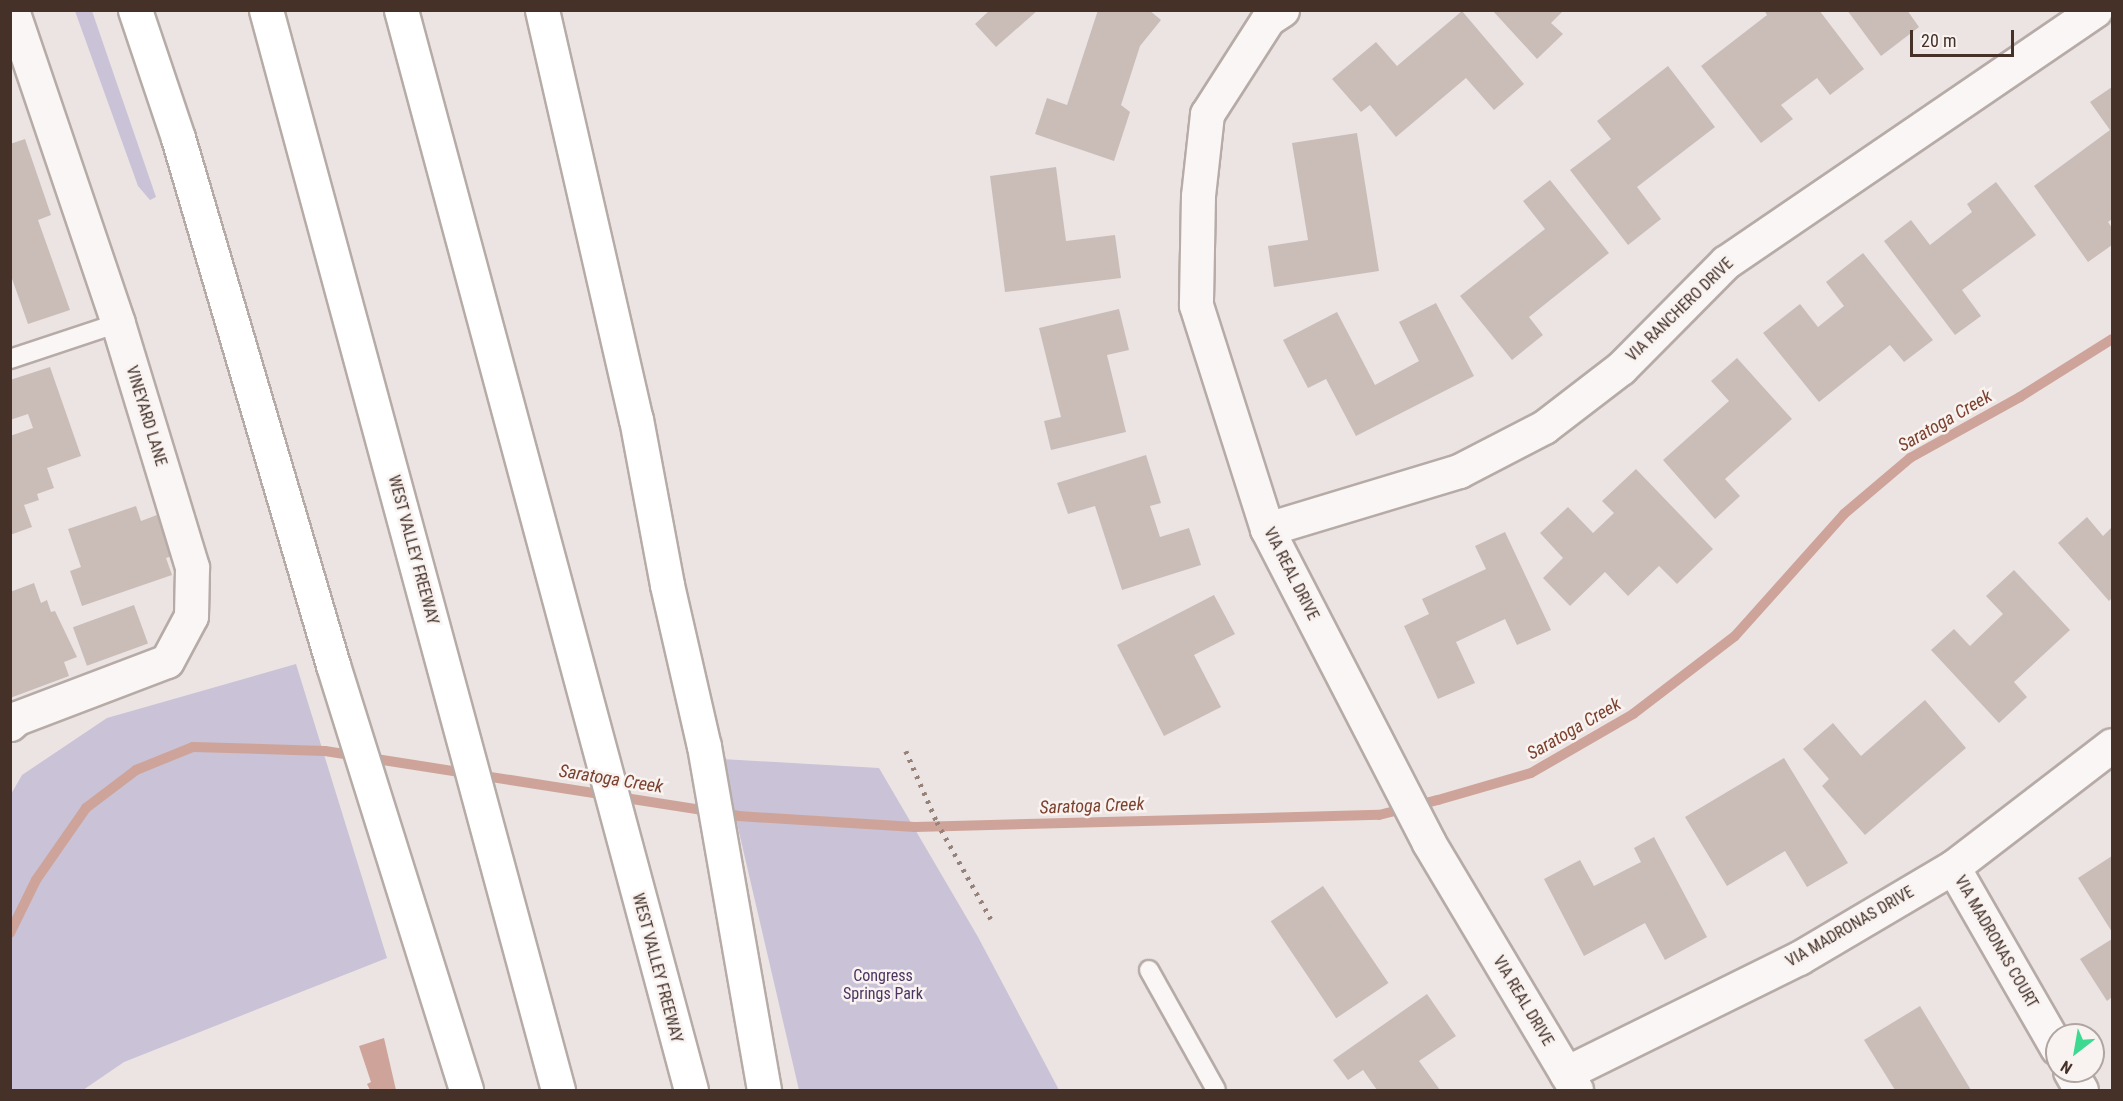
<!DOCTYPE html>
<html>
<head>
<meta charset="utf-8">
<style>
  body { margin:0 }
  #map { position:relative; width:2123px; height:1101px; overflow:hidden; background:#ebe4e2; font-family:"Roboto Condensed",sans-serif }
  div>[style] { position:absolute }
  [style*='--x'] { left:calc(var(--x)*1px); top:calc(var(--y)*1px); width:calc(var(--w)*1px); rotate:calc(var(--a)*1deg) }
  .green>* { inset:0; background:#cac2d6 }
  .water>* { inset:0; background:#cea49a }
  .stream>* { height:10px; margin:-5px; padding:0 5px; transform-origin:5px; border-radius:5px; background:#cea49a }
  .building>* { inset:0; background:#cabdb8; transform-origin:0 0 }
  .roads { filter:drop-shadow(2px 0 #b6aba6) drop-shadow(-2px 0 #b6aba6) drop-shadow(0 2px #b6aba6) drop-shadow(0 -2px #b6aba6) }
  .service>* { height:18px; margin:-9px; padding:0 9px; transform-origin:9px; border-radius:9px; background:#f9f6f5 }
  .minor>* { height:33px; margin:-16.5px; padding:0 16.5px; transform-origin:16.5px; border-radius:16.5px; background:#f9f6f5 }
  .motorway>* { height:33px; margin:-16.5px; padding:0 16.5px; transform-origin:16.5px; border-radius:16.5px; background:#fff }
  .rail>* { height:4.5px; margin-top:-2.25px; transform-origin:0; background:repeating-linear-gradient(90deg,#968279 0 3px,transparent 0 9px) }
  span { translate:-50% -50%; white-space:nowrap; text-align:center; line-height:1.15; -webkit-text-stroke:5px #f8f3f1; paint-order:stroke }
  .street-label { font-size:16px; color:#453128 }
  .park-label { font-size:16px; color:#4b3462 }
  .water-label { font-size:18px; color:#7c412e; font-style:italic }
  .frame { position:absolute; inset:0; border:12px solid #453128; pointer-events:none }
  .north { position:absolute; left:2045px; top:1023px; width:60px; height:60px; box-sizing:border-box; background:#f8f3f1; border:2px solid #b0a5a1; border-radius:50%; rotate:211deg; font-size:16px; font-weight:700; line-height:24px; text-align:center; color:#453128 }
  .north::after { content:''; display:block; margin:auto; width:21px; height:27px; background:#3dd990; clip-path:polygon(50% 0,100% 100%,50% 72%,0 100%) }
  .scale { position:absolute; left:1910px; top:30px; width:104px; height:27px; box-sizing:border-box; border:3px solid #453128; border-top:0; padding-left:8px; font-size:18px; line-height:21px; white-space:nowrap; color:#453128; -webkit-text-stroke:4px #f8f3f1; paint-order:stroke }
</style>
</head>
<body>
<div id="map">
  <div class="green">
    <i style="clip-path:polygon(75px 11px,92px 11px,156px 197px,150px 200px,138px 186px)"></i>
    <i style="clip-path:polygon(296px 664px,387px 958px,124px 1062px,83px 1090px,11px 1090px,10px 796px,22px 775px,107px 718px)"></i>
    <i style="clip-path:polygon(722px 759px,879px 768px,978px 937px,1059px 1090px,799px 1090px)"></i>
  </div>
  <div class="water">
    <i style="clip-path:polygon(384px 1038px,396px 1090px,370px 1090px,367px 1084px,371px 1082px,359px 1046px)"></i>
  </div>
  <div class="stream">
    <i style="--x:10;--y:933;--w:59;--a:-63.9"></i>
    <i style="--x:36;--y:880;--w:88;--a:-55.2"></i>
    <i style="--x:86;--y:808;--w:63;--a:-37.2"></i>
    <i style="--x:136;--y:770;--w:61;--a:-22"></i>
    <i style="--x:193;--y:747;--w:132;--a:1.7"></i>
    <i style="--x:325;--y:751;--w:418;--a:8.9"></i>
    <i style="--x:738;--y:816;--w:177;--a:3.6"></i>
    <i style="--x:915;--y:827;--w:464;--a:-1.5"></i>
    <i style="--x:1379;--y:815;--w:61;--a:-14.3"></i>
    <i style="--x:1438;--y:800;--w:97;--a:-16.2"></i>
    <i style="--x:1531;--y:773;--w:118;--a:-30"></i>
    <i style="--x:1633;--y:714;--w:128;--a:-37.4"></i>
    <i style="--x:1735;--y:636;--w:164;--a:-48.2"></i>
    <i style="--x:1844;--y:514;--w:87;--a:-40.3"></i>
    <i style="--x:1910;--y:458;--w:126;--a:-29"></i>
    <i style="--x:2020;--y:397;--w:109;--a:-32.2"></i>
  </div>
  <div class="building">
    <i style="clip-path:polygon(990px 10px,1038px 10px,996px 47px,975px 24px)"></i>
    <i style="clip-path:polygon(1098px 10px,1149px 10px,1161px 20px,1140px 46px,1121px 105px,1130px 112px,1114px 161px,1035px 134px,1047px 98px,1067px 105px)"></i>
    <i style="clip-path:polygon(1492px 10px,1564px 10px,1551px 23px,1563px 34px,1537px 59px)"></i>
    <i style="clip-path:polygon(1764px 10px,1819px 10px,1864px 69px,1830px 95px,1817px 78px,1781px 105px,1793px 119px,1761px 143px,1701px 66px,1767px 15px)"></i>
    <i style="clip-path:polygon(1847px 10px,1907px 10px,1919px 27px,1881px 56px)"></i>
    <i style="clip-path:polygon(1462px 11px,1524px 84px,1494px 110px,1466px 78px,1396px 137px,1370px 105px,1361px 112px,1332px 79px,1376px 42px,1397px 66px)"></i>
    <i style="clip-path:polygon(1668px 66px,1715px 127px,1637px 187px,1661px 219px,1628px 245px,1570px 170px,1611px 139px,1597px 121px)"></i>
    <i style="clip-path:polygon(2112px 87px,2112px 219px,2108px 222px,2112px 228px,2112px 245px,2088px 262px,2034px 186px,2110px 130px,2090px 102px)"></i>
    <i style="clip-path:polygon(1357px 133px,1379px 271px,1274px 287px,1268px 246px,1308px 240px,1292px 143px)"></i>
    <i style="clip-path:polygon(25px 139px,51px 215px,38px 220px,70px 310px,28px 324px,10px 273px,10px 144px)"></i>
    <i style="clip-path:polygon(1056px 167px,1066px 241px,1115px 235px,1121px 278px,1005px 292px,990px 176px)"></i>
    <i style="clip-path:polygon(1550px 180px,1609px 253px,1529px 317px,1543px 335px,1512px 360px,1460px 296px,1545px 229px,1523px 201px)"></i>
    <i style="clip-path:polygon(1996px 182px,2036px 235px,1962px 290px,1981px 316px,1955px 335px,1884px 241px,1911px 220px,1930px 245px,1972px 212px,1967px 204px)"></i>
    <i style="clip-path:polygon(1863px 253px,1933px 340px,1904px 362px,1890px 345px,1819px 402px,1763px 333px,1800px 304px,1818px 327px,1844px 306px,1826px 282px)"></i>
    <i style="clip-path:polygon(1436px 303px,1474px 376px,1356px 436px,1326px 379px,1308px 388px,1283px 340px,1337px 312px,1375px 385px,1419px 361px,1399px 322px)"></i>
    <i style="clip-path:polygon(1119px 309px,1129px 350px,1107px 355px,1126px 432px,1051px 450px,1044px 421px,1061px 417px,1039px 328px)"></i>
    <i style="clip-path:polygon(1737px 358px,1792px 419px,1725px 479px,1740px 496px,1715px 519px,1663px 460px,1729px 401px,1711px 381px)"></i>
    <i style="clip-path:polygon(50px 367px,81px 456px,47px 468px,54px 488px,37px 494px,39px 500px,24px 505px,32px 527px,10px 535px,10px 436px,33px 428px,28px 414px,10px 420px,10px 380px)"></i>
    <i style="clip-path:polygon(1146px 455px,1161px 503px,1150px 506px,1160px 537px,1189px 528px,1201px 565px,1122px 590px,1095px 506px,1068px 514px,1057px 483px)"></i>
    <i style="clip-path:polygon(1636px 469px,1713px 549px,1677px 584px,1659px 566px,1628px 596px,1605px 572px,1570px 606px,1543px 578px,1563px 558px,1540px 533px,1568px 507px,1593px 533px,1614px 513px,1602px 501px)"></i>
    <i style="clip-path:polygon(136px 506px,141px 521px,157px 515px,172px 556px,166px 558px,172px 575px,82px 606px,70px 571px,81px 567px,68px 529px)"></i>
    <i style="clip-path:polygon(2087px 517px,2103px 536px,2112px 527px,2112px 598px,2109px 601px,2058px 543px)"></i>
    <i style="clip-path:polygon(1505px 532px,1551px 630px,1517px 645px,1505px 619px,1456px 642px,1475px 683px,1438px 699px,1404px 626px,1429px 614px,1422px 599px,1486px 569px,1475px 546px)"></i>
    <i style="clip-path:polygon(2014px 570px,2070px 630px,2014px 682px,2027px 697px,1999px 723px,1931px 650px,1954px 629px,1970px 646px,2003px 614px,1986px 596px)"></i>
    <i style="clip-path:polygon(34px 583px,41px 603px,47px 600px,51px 612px,55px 611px,77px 657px,64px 662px,69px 676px,10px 698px,10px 592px)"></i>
    <i style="clip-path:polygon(1214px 595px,1235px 634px,1194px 655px,1221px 707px,1164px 736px,1117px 645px)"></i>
    <i style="left:134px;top:605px;width:41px;height:65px;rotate:70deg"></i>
    <i style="clip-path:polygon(1925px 700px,1966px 748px,1865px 835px,1822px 786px,1829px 779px,1803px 749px,1833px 723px,1861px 756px)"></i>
    <i style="clip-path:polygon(1784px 758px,1848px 863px,1807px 887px,1785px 851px,1727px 886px,1685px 817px)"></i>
    <i style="clip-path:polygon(1654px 837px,1707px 937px,1665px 960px,1645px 923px,1584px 956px,1544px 879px,1580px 860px,1594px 886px,1641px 862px,1634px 848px)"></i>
    <i style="clip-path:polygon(2112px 856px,2112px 932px,2078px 878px)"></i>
    <i style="left:1323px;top:886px;width:117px;height:63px;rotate:56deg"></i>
    <i style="clip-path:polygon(2112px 939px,2112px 997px,2107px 1001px,2080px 959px)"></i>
    <i style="clip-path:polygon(1427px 994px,1456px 1036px,1419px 1061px,1440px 1090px,1377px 1090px,1363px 1070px,1348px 1080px,1333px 1060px)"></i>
    <i style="clip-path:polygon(1920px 1006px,1971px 1090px,1895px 1090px,1864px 1040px)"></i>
  </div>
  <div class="roads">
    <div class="service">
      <i style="--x:10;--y:359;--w:114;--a:-18.4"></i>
      <i style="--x:1149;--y:970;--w:137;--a:60.8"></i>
    </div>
    <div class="minor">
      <i style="--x:1282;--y:10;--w:17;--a:147"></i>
      <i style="--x:1268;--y:19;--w:113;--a:122.7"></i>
      <i style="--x:1207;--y:114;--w:82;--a:96.3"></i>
      <i style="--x:1198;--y:196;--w:109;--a:91.1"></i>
      <i style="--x:1196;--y:305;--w:235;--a:72.4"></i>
      <i style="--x:1267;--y:529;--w:353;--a:62.7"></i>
      <i style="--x:1429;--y:843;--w:287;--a:59.2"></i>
      <i style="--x:1267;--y:529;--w:201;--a:-16.8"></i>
      <i style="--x:1459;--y:471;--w:96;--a:-27.4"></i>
      <i style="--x:1544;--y:427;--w:97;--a:-37.5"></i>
      <i style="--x:1621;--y:368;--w:149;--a:-45.3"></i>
      <i style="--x:1726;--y:262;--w:447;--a:-34.3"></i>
      <i style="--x:10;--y:724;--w:9;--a:-41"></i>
      <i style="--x:17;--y:718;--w:160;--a:-20.8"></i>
      <i style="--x:167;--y:661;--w:51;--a:-61.9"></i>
      <i style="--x:191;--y:616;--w:49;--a:-88.8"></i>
      <i style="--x:192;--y:567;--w:255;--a:-106.9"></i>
      <i style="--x:118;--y:323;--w:330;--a:-108.7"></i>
      <i style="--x:1953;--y:867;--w:209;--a:60.1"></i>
      <i style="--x:2070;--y:1071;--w:22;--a:60"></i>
      <i style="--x:1566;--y:1073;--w:260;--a:-26.3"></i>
      <i style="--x:1799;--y:958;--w:179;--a:-30.6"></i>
      <i style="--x:1953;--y:867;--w:200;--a:-37.5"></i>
    </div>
    <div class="motorway">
      <i style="--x:135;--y:10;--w:135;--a:71.4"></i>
      <i style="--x:178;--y:138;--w:549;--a:73.61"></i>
      <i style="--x:333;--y:665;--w:445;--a:72.6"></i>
      <i style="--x:266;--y:10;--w:1119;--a:74.87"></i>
      <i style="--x:401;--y:10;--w:1118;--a:74.97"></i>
      <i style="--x:542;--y:10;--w:420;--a:77.1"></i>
      <i style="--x:636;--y:419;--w:169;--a:79.4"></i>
      <i style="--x:667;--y:585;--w:165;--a:77.1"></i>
      <i style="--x:704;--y:746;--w:349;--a:80.1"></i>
    </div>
  </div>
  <div class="rail">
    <i style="--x:906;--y:751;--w:77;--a:66.4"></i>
    <i style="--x:937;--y:822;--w:111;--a:60.9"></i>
  </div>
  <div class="street-label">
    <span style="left:1680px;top:310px;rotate:-44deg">VIA RANCHERO DRIVE</span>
    <span style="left:146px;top:416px;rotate:73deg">VINEYARD LANE</span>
    <span style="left:413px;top:550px;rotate:75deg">WEST VALLEY FREEWAY</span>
    <span style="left:1291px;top:574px;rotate:63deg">VIA REAL DRIVE</span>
    <span style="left:1850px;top:927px;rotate:-30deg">VIA MADRONAS DRIVE</span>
    <span style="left:1996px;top:942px;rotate:60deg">VIA MADRONAS COURT</span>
    <span style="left:657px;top:968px;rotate:75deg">WEST VALLEY FREEWAY</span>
    <span style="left:1523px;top:1001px;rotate:59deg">VIA REAL DRIVE</span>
  </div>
  <div class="park-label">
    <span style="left:883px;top:985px">Congress<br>Springs Park</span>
  </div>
  <div class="water-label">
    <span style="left:1945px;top:421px;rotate:-30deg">Saratoga Creek</span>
    <span style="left:1574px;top:729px;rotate:-30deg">Saratoga Creek</span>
    <span style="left:611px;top:779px;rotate:9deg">Saratoga Creek</span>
    <span style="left:1092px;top:806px;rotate:-2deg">Saratoga Creek</span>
  </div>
  <div class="frame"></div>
  <div class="north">N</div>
  <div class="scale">20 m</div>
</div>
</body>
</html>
